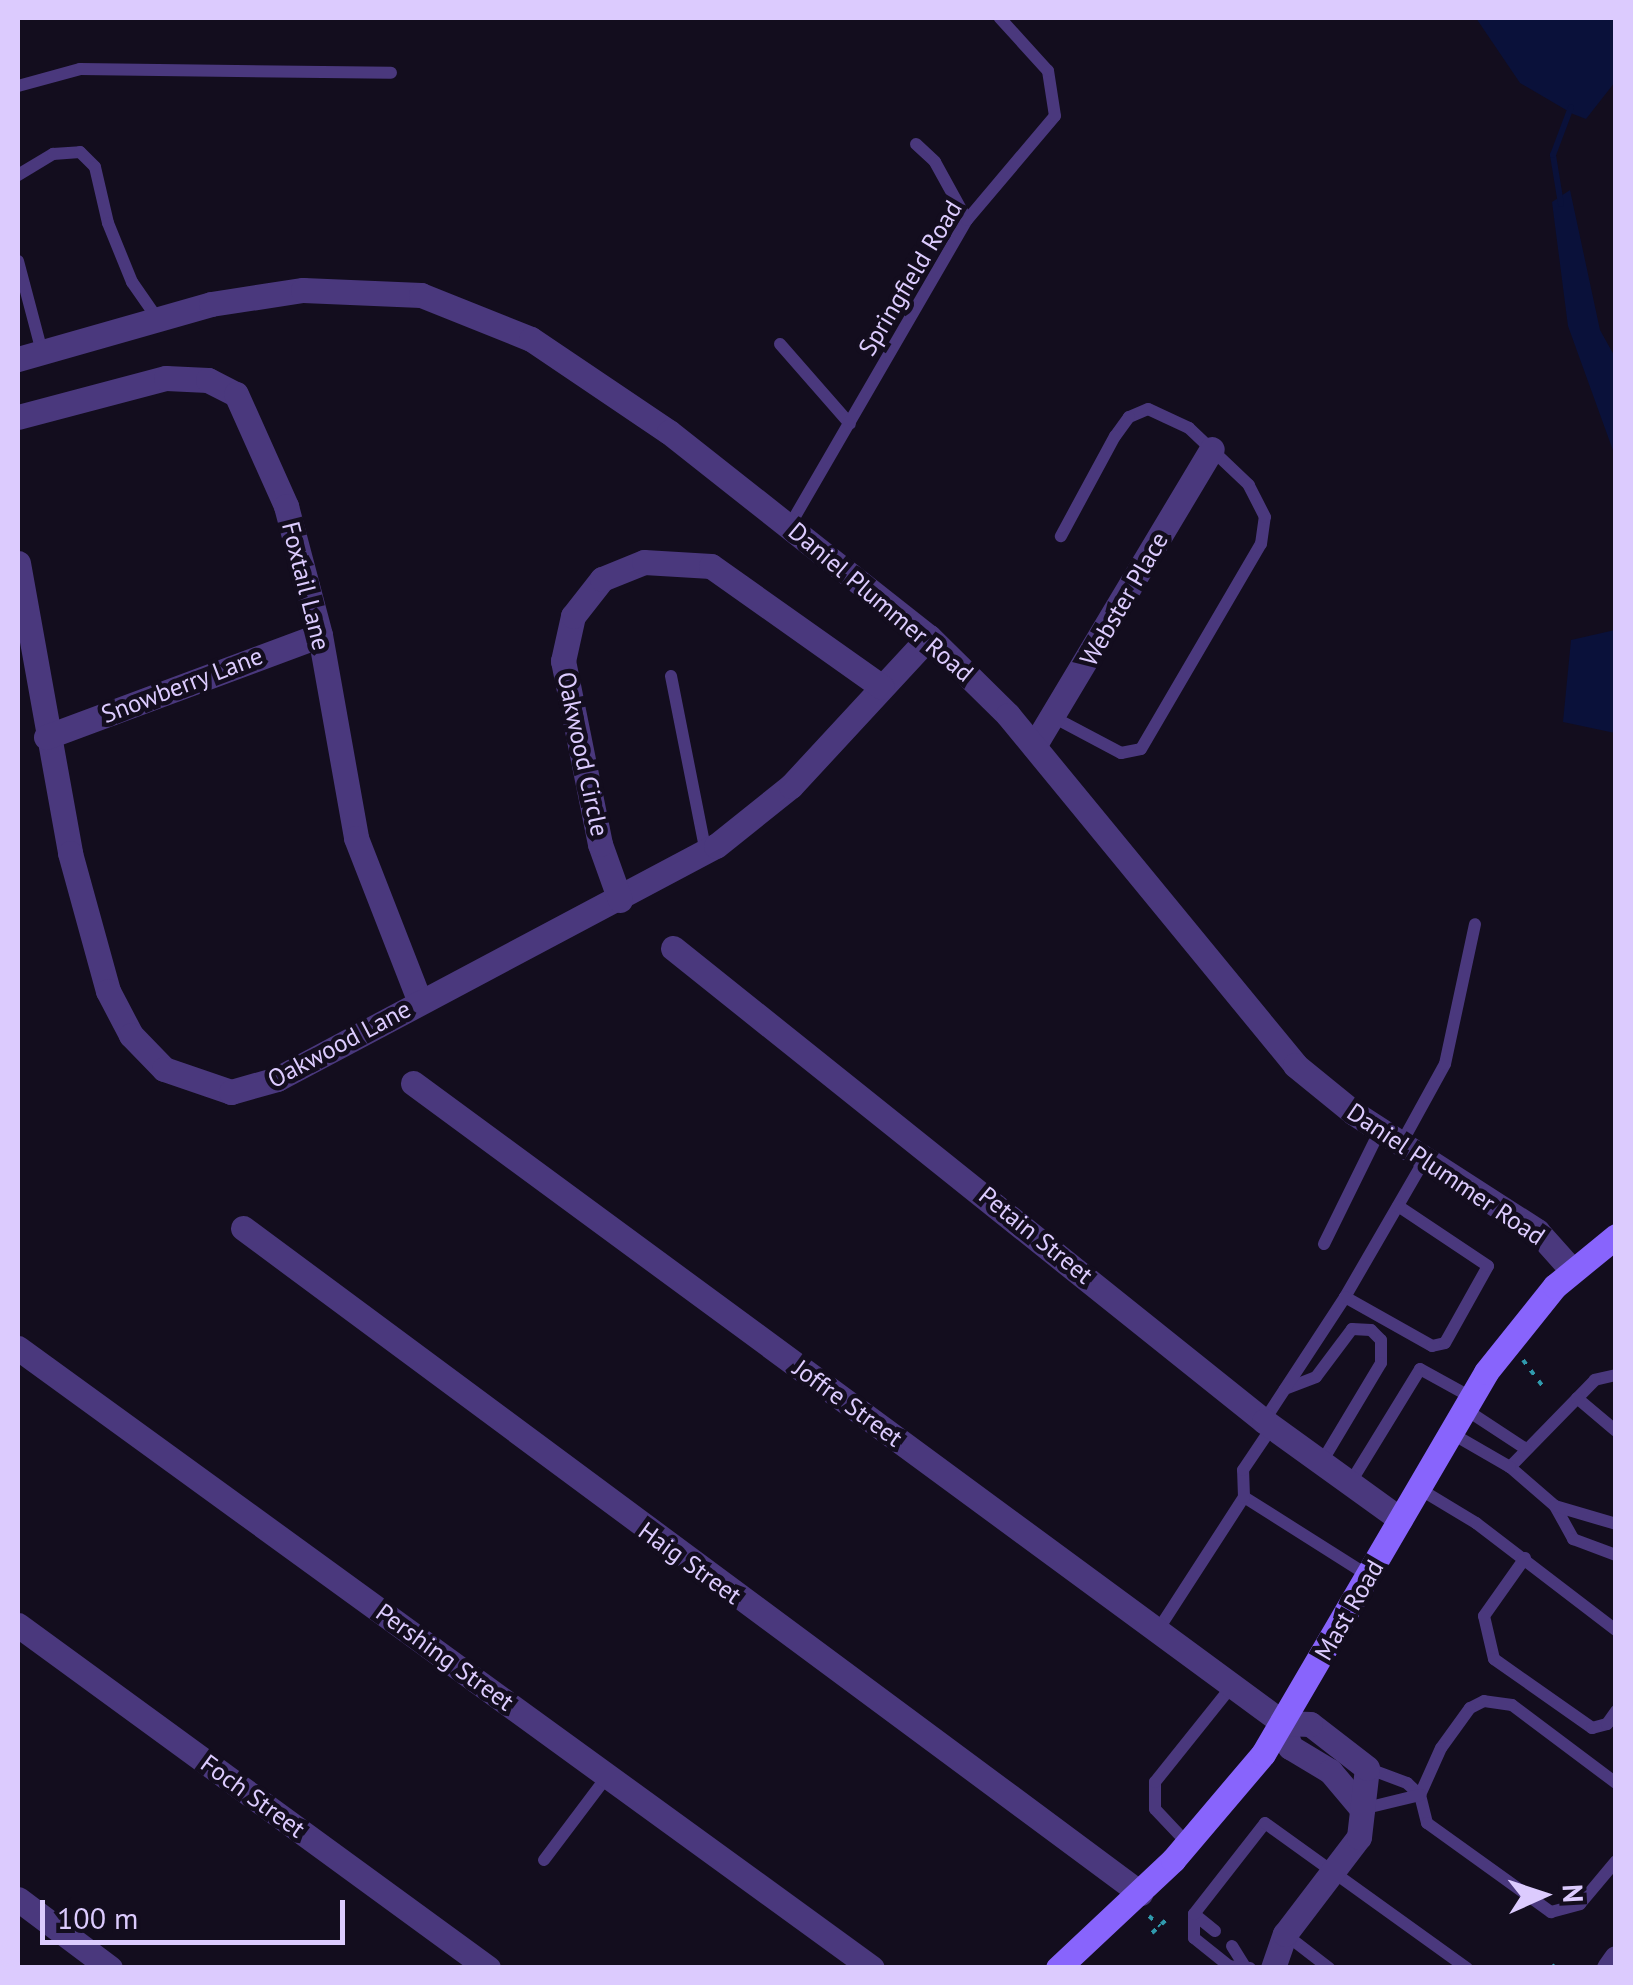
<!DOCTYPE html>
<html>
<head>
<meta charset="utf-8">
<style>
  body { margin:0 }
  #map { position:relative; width:1633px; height:1985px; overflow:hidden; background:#130d1e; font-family:"PT Sans",sans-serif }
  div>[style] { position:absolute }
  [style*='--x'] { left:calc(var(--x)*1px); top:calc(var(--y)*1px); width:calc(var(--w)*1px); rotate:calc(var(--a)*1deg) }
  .water>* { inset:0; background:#0a113a }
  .stream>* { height:6px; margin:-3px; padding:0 3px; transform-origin:3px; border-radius:3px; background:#0a113a }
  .path>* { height:4px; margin-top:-2px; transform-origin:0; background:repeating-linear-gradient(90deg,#309aad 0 5px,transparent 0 13px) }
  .service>* { height:12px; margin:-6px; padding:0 6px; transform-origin:6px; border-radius:6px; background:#4a387d }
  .minor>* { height:25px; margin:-12.5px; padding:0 12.5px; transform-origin:12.5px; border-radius:12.5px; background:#4a387d }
  .tertiary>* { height:25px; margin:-12.5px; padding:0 12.5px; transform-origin:12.5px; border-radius:12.5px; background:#4a387d }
  .secondary>* { height:25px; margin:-12.5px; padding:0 12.5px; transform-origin:12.5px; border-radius:12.5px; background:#8864fc }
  span { translate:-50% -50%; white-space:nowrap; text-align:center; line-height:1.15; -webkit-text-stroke:9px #130d1e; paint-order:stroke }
  .street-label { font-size:25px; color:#dccbfe }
  .frame { position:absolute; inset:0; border:20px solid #dccbfe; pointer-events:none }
  .north { position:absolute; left:1493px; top:1845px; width:100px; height:100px; -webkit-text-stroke:8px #130d1e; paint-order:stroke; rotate:87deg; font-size:28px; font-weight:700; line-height:40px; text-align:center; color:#dccbfe }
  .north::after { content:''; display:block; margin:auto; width:35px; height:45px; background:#dccbfe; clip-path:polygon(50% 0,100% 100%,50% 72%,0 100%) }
  .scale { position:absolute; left:40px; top:1900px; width:305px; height:45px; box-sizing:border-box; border:5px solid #dccbfe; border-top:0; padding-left:12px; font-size:30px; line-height:35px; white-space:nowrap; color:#dccbfe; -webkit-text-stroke:8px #130d1e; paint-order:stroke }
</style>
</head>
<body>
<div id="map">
  <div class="water">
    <i style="clip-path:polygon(1476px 18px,1615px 18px,1615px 82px,1586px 119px,1573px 114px,1520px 83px)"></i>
    <i style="clip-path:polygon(1570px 190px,1600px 330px,1615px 357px,1615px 456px,1568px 326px,1552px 202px)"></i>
    <i style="clip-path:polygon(1615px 630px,1615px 733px,1563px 722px,1571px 640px)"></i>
  </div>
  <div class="stream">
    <i style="--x:1561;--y:204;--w:50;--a:-99.3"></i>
    <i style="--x:1553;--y:155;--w:51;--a:-69.4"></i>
  </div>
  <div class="path">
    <i style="--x:1523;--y:1360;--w:38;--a:53"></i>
    <i style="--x:1149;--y:1916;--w:15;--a:42"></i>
    <i style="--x:1152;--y:1933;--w:22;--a:-43"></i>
    <i style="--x:1552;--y:1965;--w:5;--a:37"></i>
  </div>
  <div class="service">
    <i style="--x:18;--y:86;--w:64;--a:-15.3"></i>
    <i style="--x:80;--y:69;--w:311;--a:0.7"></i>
    <i style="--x:916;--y:144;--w:26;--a:43"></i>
    <i style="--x:935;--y:162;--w:66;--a:61.1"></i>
    <i style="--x:18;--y:175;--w:41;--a:-31"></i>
    <i style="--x:53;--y:154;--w:27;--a:-4"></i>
    <i style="--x:80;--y:152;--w:21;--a:45"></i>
    <i style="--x:95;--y:167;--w:57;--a:76.9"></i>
    <i style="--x:108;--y:223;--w:64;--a:67.9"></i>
    <i style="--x:132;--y:282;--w:44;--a:55.2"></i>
    <i style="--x:18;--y:261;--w:94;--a:75.2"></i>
    <i style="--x:780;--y:344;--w:106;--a:48.8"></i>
    <i style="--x:790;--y:525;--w:353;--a:-59.9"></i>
    <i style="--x:967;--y:220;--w:136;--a:-49.8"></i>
    <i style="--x:1055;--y:116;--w:46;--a:-98.8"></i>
    <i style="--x:1048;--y:71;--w:72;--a:-132.2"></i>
    <i style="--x:671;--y:676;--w:179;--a:78.8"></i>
    <i style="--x:1055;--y:718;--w:75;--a:27.9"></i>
    <i style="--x:1121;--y:753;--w:20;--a:-11"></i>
    <i style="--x:1141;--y:749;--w:238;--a:-59.7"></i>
    <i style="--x:1261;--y:544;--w:27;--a:-82"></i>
    <i style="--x:1265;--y:517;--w:36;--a:-117"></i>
    <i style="--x:1249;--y:485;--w:83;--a:-136.5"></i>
    <i style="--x:1189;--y:428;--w:45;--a:-155.1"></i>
    <i style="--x:1148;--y:409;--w:21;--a:157"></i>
    <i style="--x:1129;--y:417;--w:24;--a:126"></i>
    <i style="--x:1115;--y:436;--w:114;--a:118.4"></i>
    <i style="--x:1401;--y:1144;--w:91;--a:-61.2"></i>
    <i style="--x:1445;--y:1064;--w:143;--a:-77.9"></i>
    <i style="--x:1324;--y:1244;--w:127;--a:-63.8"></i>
    <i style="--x:1345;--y:1297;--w:160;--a:-59.9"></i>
    <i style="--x:1616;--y:1375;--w:22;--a:167"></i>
    <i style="--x:1595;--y:1380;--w:122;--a:134.3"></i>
    <i style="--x:1510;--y:1467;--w:60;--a:40.9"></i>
    <i style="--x:1555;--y:1506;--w:38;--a:61"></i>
    <i style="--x:1573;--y:1539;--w:46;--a:20.4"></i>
    <i style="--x:1285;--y:1389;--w:33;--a:-21"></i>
    <i style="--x:1316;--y:1377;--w:60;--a:-53.1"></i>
    <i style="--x:1352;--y:1329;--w:19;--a:3"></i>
    <i style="--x:1371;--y:1330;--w:14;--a:45"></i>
    <i style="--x:1381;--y:1340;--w:23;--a:90"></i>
    <i style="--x:1381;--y:1363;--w:119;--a:120.9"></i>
    <i style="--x:1577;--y:1398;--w:51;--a:40.2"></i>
    <i style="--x:1465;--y:1409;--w:73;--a:33.3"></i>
    <i style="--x:1264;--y:1421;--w:148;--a:-56.8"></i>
    <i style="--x:1345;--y:1297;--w:100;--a:29.4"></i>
    <i style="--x:1432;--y:1346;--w:13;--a:-13"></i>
    <i style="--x:1445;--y:1343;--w:88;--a:-60.8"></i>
    <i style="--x:1488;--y:1266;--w:108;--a:-146.3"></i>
    <i style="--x:1451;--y:1433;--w:68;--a:30"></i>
    <i style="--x:1349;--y:1485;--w:136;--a:-58.5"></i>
    <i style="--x:1420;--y:1369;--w:58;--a:28.8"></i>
    <i style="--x:1418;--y:1488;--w:68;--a:31.1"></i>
    <i style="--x:1476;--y:1523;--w:176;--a:37.4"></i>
    <i style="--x:1244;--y:1497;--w:148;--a:32.3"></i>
    <i style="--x:1555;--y:1506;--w:64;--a:16.4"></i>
    <i style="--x:1525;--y:1558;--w:71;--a:125.3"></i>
    <i style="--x:1484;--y:1616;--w:44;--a:76.9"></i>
    <i style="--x:1494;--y:1659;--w:120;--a:35.1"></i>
    <i style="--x:1592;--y:1728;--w:16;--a:-15"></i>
    <i style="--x:1607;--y:1724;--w:16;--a:-55"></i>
    <i style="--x:1158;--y:1630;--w:158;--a:-57.1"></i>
    <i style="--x:1244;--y:1497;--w:27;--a:-92"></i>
    <i style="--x:1243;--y:1470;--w:52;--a:-56"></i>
    <i style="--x:1367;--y:1768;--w:43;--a:20.6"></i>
    <i style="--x:1407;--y:1783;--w:18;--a:43"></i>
    <i style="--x:1616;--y:1783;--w:130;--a:-143.1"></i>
    <i style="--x:1512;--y:1705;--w:28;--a:-172"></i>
    <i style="--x:1484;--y:1701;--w:16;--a:153"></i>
    <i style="--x:1470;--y:1708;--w:49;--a:125.9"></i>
    <i style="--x:1441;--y:1748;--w:51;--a:114.1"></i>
    <i style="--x:1420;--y:1795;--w:29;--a:76"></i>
    <i style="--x:1427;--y:1823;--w:153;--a:35.7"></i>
    <i style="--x:1551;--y:1912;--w:30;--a:-15"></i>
    <i style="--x:1580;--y:1904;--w:56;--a:-50.1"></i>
    <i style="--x:1362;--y:1809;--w:60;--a:-13.6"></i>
    <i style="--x:1188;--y:1844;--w:48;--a:-133.3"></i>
    <i style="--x:1155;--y:1809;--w:27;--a:-90"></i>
    <i style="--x:1155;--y:1782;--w:123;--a:-51.3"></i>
    <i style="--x:544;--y:1860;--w:106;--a:-53"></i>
    <i style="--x:1194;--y:1914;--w:27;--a:39"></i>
    <i style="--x:1285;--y:1934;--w:56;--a:37.7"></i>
    <i style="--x:1232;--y:1946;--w:22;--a:58"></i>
    <i style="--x:1250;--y:1968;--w:21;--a:-175"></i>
    <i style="--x:1229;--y:1966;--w:45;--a:-141.3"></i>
    <i style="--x:1194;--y:1938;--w:24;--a:-90"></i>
    <i style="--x:1194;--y:1914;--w:115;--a:-52"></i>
    <i style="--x:1265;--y:1823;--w:249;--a:35.7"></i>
  </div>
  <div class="minor">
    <i style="--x:18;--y:417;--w:153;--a:-14.8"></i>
    <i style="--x:166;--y:378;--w:42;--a:2.7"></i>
    <i style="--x:208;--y:380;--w:31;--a:27"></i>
    <i style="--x:236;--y:394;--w:123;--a:65.9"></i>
    <i style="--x:286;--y:506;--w:133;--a:75.2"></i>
    <i style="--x:320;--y:635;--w:206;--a:79.9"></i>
    <i style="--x:356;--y:838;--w:176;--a:68.7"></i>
    <i style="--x:18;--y:563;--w:295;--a:79.8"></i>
    <i style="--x:70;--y:853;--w:143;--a:74.6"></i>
    <i style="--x:108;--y:991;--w:50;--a:62.4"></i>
    <i style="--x:131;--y:1035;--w:47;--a:45.9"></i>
    <i style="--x:164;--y:1069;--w:71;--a:18.9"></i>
    <i style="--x:231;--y:1092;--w:48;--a:-15.8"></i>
    <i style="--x:277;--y:1079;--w:497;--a:-28"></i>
    <i style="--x:716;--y:846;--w:96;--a:-38.7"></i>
    <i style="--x:791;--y:786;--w:203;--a:-47.2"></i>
    <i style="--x:46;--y:737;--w:292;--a:-20.4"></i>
    <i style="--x:1034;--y:746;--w:346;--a:-59.1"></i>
    <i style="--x:620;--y:900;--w:59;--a:-109.7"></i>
    <i style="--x:600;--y:844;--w:187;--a:-101.4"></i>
    <i style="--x:563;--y:661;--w:46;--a:-77.5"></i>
    <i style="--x:573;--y:616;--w:47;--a:-51.9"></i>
    <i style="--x:602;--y:579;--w:45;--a:-22"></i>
    <i style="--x:644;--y:562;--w:67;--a:3.4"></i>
    <i style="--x:711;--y:566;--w:209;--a:35.3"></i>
    <i style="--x:673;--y:948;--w:757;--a:38.67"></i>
    <i style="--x:1264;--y:1421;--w:168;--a:35.8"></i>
    <i style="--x:413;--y:1083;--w:1080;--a:36.34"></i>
    <i style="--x:243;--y:1228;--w:1117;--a:36.55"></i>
    <i style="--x:18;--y:1348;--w:1055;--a:35.98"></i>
    <i style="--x:18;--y:1625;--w:582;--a:36.12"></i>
    <i style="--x:1283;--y:1723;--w:25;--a:74"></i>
    <i style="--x:1290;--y:1747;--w:47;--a:31"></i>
    <i style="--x:1330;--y:1771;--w:50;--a:49.9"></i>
    <i style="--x:18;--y:1899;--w:115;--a:36.9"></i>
    <i style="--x:1273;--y:1968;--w:36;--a:-71"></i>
    <i style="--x:1285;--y:1934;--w:122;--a:-52.7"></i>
    <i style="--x:1359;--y:1837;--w:69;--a:-83.4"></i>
    <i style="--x:1367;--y:1768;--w:72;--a:-142.3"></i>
    <i style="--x:1310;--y:1724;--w:27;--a:-178"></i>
    <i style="--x:1609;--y:1968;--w:12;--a:-55"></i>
  </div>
  <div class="tertiary">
    <i style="--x:18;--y:359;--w:201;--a:-15.9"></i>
    <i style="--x:211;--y:304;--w:93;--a:-8.7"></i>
    <i style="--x:303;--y:290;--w:118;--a:2.4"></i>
    <i style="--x:421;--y:295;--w:118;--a:21.8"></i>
    <i style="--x:531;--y:339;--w:166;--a:34"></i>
    <i style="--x:669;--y:432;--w:331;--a:38.3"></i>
    <i style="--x:929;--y:637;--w:111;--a:44.6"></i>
    <i style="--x:1008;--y:715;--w:453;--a:50.6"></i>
    <i style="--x:1295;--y:1065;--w:76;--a:39.1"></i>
    <i style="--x:1354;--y:1113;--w:218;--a:32.8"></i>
    <i style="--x:1537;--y:1231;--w:51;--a:48.2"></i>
  </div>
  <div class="secondary">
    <i style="--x:1058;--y:1968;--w:158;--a:-43.2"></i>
    <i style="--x:1173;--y:1860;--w:139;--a:-49.7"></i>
    <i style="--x:1263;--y:1754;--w:442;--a:-59.7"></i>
    <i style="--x:1486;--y:1372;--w:110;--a:-51.3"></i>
    <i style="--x:1555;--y:1286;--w:79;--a:-39.3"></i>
  </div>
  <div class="street-label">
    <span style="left:910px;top:278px;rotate:-59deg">Springfield Road</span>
    <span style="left:306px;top:586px;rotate:76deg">Foxtail Lane</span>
    <span style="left:1124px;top:599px;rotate:-60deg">Webster Place</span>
    <span style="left:881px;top:602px;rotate:40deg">Daniel Plummer Road</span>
    <span style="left:182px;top:685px;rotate:-21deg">Snowberry Lane</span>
    <span style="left:583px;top:754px;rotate:78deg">Oakwood Circle</span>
    <span style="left:339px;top:1044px;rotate:-28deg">Oakwood Lane</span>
    <span style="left:1446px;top:1174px;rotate:34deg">Daniel Plummer Road</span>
    <span style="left:1036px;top:1235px;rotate:39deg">Petain Street</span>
    <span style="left:848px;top:1403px;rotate:36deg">Joffre Street</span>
    <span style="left:690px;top:1563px;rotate:36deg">Haig Street</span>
    <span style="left:1349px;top:1610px;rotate:-60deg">Mast Road</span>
    <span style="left:445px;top:1657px;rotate:36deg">Pershing Street</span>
    <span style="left:253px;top:1796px;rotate:36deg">Foch Street</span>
  </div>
  <div class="frame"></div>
  <div class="north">N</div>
  <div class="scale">100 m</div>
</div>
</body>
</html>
